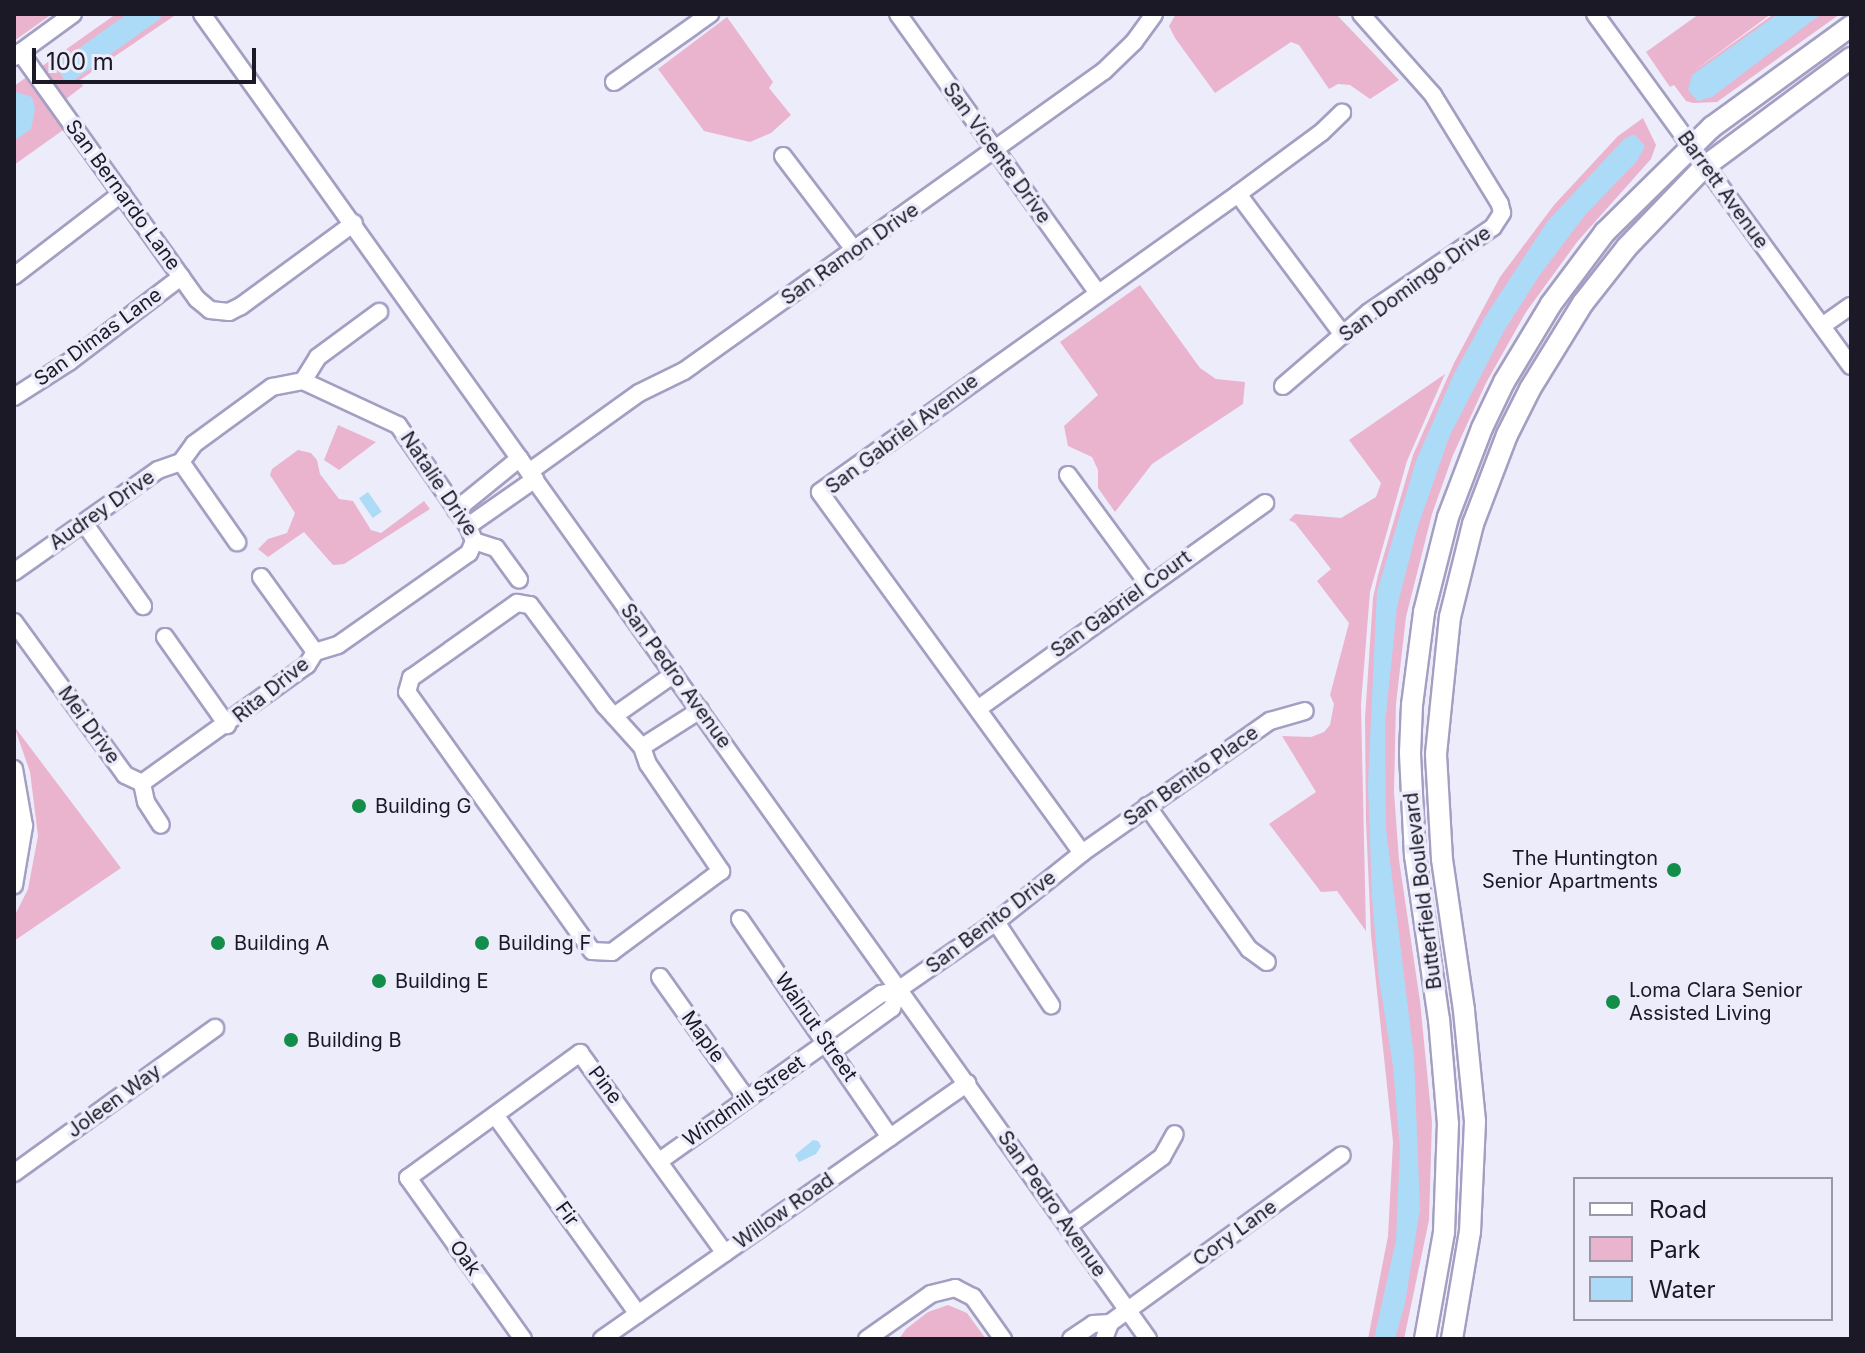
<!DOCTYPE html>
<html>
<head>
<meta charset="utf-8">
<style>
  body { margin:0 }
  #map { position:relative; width:1865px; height:1353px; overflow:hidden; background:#edecfb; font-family:Inter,sans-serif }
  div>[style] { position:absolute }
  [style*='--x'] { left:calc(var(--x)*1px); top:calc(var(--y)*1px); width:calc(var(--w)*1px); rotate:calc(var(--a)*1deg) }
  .green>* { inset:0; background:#eab4cf }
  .water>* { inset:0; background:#acdbf8; transform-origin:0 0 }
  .roads { filter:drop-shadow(2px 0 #a49fc2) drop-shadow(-2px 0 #a49fc2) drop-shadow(0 2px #a49fc2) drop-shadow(0 -2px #a49fc2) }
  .minor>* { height:16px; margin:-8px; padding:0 8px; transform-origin:8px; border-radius:8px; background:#fff }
  .major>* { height:20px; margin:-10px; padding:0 10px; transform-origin:10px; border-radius:10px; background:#fff }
  .dots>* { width:22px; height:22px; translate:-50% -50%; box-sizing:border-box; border:4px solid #edecfb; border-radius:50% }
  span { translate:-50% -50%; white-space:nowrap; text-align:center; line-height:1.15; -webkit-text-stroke:7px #edecfb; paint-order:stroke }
  .street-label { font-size:20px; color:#1b1926 }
  .poi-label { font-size:20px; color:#1b1926 }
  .left { translate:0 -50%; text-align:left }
  .right { translate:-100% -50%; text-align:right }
  .frame { position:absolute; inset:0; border:16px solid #1b1926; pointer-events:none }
  .legend { position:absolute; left:1573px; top:1177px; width:260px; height:144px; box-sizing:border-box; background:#edecfb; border:2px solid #9998a6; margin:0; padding:10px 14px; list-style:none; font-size:24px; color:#1b1926 }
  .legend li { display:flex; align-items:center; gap:16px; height:40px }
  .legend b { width:40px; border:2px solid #9998a6 }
  .scale { position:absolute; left:32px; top:48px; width:224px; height:36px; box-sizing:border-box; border:4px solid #1b1926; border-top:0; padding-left:10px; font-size:24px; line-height:28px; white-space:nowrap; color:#1b1926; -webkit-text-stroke:6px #edecfb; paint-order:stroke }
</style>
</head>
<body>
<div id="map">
  <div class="green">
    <i style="clip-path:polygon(14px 14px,52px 14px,14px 41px)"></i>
    <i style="clip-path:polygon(116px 14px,177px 14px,80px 80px,83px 86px,53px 109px,66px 128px,14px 165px,14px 86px)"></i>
    <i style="clip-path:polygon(1176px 14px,1336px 14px,1399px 80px,1370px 99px,1350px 85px,1338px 84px,1329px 89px,1299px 45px,1291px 42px,1215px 93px,1175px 38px,1169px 26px)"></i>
    <i style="clip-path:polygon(1699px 14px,1771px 14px,1691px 73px,1774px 14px,1840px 14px,1717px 102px,1693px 103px,1686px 101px,1674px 85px,1670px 87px,1646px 52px)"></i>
    <i style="clip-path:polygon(727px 17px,773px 82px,769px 88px,791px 115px,771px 133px,750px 142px,704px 131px,658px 69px)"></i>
    <i style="clip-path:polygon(1643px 118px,1656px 145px,1651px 159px,1577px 242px,1526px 312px,1486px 383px,1453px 455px,1432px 514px,1406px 617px,1396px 704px,1394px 792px,1399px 860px,1420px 1001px,1432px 1122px,1429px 1220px,1404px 1339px,1368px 1339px,1388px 1236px,1393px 1142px,1371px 935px,1366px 821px,1365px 718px,1373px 598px,1378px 575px,1413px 455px,1454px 363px,1500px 277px,1554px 205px,1618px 136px)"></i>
    <i style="clip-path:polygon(1140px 285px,1200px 368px,1216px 379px,1245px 382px,1243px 404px,1152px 464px,1115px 512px,1098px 488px,1098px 470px,1092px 457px,1068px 446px,1064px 426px,1098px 395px,1060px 342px)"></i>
    <i style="clip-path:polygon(1445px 374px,1407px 461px,1370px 592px,1361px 704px,1366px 931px,1337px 891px,1321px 892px,1269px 824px,1316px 792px,1282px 736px,1311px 737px,1324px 732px,1330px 725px,1334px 704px,1330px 695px,1349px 623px,1317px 581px,1331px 569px,1295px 523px,1289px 520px,1295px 514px,1341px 518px,1376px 497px,1381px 483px,1349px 440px)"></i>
    <i style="clip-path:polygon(338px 425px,376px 442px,339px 470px,324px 460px)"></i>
    <i style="clip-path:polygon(298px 450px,311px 453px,317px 460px,320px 474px,339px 499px,353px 501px,371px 530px,381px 533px,424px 501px,430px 509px,344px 564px,333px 565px,304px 532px,268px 557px,258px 549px,268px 539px,287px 533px,295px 513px,270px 475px,272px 469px)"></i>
    <i style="clip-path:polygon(14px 726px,121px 868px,14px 941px,14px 917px,28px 889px,38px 836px,30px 772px)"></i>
    <i style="clip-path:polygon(948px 1305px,967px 1313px,986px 1339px,899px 1339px,906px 1329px,928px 1312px)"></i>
  </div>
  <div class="water">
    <i style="clip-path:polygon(127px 14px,162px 14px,160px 19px,74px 80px,64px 80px,59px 70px,61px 61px)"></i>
    <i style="clip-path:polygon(1778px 14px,1821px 14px,1712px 97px,1698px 101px,1688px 90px,1692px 75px)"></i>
    <i style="clip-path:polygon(16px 92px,32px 97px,35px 109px,31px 129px,14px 141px)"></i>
    <i style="clip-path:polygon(1634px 134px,1645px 146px,1637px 161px,1585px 215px,1539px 276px,1504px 331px,1450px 435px,1417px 529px,1397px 607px,1385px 724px,1386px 829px,1414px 1057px,1420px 1209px,1405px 1303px,1395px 1339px,1374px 1339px,1396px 1240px,1400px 1149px,1393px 1066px,1379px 979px,1372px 897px,1368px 784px,1377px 592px,1416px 461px,1453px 376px,1485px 317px,1547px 222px,1624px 139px)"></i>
    <i style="left:368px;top:492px;width:24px;height:11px;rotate:55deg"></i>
    <i style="clip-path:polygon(813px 1140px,818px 1141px,821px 1146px,816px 1154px,799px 1162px,795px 1155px)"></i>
  </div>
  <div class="roads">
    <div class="minor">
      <i style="--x:202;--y:14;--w:1628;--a:54.47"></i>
      <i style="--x:898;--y:14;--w:340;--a:54.4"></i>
      <i style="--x:1595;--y:14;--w:435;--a:54"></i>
      <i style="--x:20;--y:52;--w:304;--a:54.4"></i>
      <i style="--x:197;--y:299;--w:17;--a:40"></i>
      <i style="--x:210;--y:310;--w:19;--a:6"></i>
      <i style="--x:229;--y:312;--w:13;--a:-27"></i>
      <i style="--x:241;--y:306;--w:140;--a:-36.3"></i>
      <i style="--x:14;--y:57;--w:73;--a:-36.1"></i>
      <i style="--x:614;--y:82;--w:118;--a:-35.3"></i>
      <i style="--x:783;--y:156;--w:119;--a:52.8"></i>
      <i style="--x:1238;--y:194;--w:176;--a:53.3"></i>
      <i style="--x:14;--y:276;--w:136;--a:-37.5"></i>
      <i style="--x:1822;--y:326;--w:35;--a:-35"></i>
      <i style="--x:303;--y:381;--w:105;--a:24.9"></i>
      <i style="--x:398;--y:425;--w:123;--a:55.3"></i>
      <i style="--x:468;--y:526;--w:16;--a:68"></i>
      <i style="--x:1283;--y:386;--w:113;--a:-40.7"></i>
      <i style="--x:1369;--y:312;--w:150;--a:-34.4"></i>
      <i style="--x:1493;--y:227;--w:17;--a:-57"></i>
      <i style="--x:1502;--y:213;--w:9;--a:-103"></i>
      <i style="--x:1500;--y:204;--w:128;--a:-121.6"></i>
      <i style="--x:1433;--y:95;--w:108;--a:-131.6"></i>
      <i style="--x:14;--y:397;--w:65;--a:-32.5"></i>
      <i style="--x:69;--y:362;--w:141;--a:-37.2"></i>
      <i style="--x:181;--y:462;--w:98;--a:55"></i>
      <i style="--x:529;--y:472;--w:135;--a:-35.7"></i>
      <i style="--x:639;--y:393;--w:50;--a:-26.1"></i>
      <i style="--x:684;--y:371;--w:516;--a:-35.54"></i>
      <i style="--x:1104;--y:71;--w:42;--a:-44"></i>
      <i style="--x:1134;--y:42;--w:34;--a:-54"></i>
      <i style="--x:1068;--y:475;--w:135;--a:53.7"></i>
      <i style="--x:456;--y:510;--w:82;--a:-39.1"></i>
      <i style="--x:84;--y:523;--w:102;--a:54.6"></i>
      <i style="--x:468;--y:526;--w:82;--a:-35"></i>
      <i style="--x:474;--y:541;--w:23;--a:18"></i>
      <i style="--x:496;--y:548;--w:39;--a:54"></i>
      <i style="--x:14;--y:572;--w:176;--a:-35.3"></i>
      <i style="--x:158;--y:470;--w:24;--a:-19"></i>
      <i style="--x:181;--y:462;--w:22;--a:-54"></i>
      <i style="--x:194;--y:444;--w:97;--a:-36.2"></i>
      <i style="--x:272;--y:387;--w:32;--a:-11"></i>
      <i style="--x:303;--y:381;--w:28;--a:-58"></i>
      <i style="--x:318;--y:357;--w:76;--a:-36.4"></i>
      <i style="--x:261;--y:577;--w:92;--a:54.2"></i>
      <i style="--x:517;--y:603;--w:13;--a:9"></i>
      <i style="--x:530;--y:605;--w:126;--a:53.4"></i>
      <i style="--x:605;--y:706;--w:55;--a:47.9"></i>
      <i style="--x:642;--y:747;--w:18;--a:71"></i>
      <i style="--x:648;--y:764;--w:130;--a:55.7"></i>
      <i style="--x:721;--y:871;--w:136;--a:143.4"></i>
      <i style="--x:612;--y:952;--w:20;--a:-177"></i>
      <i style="--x:592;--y:951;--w:318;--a:-125.5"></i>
      <i style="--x:407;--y:692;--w:15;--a:-74"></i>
      <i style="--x:411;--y:678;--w:130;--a:-35.3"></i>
      <i style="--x:14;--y:622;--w:189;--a:54"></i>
      <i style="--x:125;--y:775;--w:19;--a:25"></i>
      <i style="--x:142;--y:783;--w:19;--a:78"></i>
      <i style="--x:146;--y:802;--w:27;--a:57"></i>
      <i style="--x:165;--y:637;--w:108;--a:54.8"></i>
      <i style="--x:979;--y:708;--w:352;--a:-35.6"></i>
      <i style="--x:614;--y:716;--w:73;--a:-35"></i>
      <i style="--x:642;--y:747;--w:69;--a:-32.5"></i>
      <i style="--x:14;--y:769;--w:58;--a:80"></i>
      <i style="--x:24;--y:826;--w:60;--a:99.6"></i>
      <i style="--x:142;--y:783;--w:203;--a:-35.6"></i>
      <i style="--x:307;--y:665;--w:15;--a:-58"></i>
      <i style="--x:315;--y:652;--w:24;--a:-17"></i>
      <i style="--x:338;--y:645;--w:160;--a:-35.1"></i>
      <i style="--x:469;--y:553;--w:13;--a:-67"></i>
      <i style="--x:1147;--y:806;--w:176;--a:54.5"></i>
      <i style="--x:1249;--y:949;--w:22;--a:36"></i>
      <i style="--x:1082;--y:853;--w:446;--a:-126"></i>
      <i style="--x:820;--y:492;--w:513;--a:-35.49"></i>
      <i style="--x:1238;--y:194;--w:104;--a:-36.4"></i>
      <i style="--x:1322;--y:132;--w:28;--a:-44"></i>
      <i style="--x:740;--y:919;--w:265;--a:55.5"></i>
      <i style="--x:996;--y:922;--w:100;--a:56.5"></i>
      <i style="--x:660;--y:977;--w:148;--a:54.6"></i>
      <i style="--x:823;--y:1035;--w:71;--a:-35.3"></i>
      <i style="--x:881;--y:994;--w:17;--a:-13"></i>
      <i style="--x:898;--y:990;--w:119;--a:-34.8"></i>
      <i style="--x:996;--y:922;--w:110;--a:-38.7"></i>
      <i style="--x:1082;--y:853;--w:230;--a:-35.1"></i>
      <i style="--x:1270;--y:721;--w:36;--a:-16"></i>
      <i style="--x:833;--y:1051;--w:73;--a:-36.1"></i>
      <i style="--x:892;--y:1008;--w:19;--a:-72"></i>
      <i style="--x:495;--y:1115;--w:245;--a:54.3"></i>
      <i style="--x:661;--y:1160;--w:204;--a:-35.4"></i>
      <i style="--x:14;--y:1173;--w:248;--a:-35.8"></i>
      <i style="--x:1068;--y:1226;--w:117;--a:-36.3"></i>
      <i style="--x:1162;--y:1157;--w:26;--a:-61"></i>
      <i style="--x:523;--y:1339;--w:198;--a:-125.5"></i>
      <i style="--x:408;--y:1178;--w:213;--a:-36"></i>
      <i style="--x:580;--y:1053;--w:247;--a:54.1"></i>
      <i style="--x:602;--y:1339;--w:446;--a:-35"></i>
      <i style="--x:867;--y:1339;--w:78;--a:-35.1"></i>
      <i style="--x:931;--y:1294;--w:25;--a:-14"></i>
      <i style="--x:955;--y:1288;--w:20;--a:27"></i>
      <i style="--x:973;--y:1297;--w:52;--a:54.5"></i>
      <i style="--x:1071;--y:1339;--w:27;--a:-34"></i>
      <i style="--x:1093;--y:1324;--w:17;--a:-3"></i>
      <i style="--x:1104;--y:1339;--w:17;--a:-69"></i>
      <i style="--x:1110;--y:1323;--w:286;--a:-35.9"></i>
    </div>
    <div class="major">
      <i style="--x:1425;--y:1339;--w:109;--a:-79.9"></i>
      <i style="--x:1444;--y:1232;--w:108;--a:-87.9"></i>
      <i style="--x:1448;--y:1124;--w:104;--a:-94.9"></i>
      <i style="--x:1439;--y:1020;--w:166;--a:-98.3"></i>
      <i style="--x:1415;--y:856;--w:103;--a:-92.8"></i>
      <i style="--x:1410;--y:753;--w:48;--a:-87.6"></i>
      <i style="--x:1412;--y:705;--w:94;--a:-82.6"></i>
      <i style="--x:1424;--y:612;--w:98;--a:-75.8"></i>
      <i style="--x:1448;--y:517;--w:95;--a:-69.1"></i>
      <i style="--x:1482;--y:428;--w:51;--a:-64.4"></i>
      <i style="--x:1504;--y:382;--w:91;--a:-58.9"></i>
      <i style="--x:1551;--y:304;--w:90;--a:-53.1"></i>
      <i style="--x:1605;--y:232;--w:150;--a:-44.5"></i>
      <i style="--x:1712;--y:127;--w:172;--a:-36"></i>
      <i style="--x:1452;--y:1339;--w:109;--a:-80.5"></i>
      <i style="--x:1470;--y:1232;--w:111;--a:-87.4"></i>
      <i style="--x:1475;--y:1121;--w:112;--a:-95.7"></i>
      <i style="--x:1464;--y:1010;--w:153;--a:-98.3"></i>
      <i style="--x:1442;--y:859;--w:105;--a:-93.3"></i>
      <i style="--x:1436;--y:754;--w:138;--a:-84.2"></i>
      <i style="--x:1450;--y:617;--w:96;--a:-76.1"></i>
      <i style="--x:1473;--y:524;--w:95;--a:-69.1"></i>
      <i style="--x:1507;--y:435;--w:51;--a:-63.4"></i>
      <i style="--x:1530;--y:389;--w:101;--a:-58.4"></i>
      <i style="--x:1583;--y:303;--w:71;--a:-51.8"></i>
      <i style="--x:1627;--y:247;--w:111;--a:-46.1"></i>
      <i style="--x:1704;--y:167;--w:183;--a:-36.6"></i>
    </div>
  </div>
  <div class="dots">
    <i style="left:359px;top:806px;background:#138e4a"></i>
    <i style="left:1674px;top:870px;background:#138e4a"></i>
    <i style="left:218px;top:943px;background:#138e4a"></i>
    <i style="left:482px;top:943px;background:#138e4a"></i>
    <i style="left:379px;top:981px;background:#138e4a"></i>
    <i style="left:1613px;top:1002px;background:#138e4a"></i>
    <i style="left:291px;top:1040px;background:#138e4a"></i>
  </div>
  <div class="street-label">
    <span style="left:997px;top:153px;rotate:54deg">San Vicente Drive</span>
    <span style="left:1723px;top:190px;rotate:54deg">Barrett Avenue</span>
    <span style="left:123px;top:195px;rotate:54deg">San Bernardo Lane</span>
    <span style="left:850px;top:254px;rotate:-35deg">San Ramon Drive</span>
    <span style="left:1415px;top:284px;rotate:-36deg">San Domingo Drive</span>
    <span style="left:98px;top:337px;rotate:-36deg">San Dimas Lane</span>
    <span style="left:902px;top:434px;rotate:-37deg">San Gabriel Avenue</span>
    <span style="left:439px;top:484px;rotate:56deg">Natalie Drive</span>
    <span style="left:102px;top:510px;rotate:-35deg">Audrey Drive</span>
    <span style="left:1121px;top:604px;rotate:-36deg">San Gabriel Court</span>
    <span style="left:676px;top:676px;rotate:54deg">San Pedro Avenue</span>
    <span style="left:271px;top:690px;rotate:-39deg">Rita Drive</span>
    <span style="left:89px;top:725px;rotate:54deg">Mei Drive</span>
    <span style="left:1191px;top:776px;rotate:-35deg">San Benito Place</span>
    <span style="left:1423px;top:891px;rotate:-97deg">Butterfield Boulevard</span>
    <span style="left:991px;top:922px;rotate:-37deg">San Benito Drive</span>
    <span style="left:816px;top:1027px;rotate:55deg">Walnut Street</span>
    <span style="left:703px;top:1037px;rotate:54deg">Maple</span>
    <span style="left:605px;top:1085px;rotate:53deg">Pine</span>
    <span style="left:114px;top:1101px;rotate:-36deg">Joleen Way</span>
    <span style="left:744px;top:1101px;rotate:-35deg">Windmill Street</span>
    <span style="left:1052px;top:1204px;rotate:55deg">San Pedro Avenue</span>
    <span style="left:784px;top:1211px;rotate:-35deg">Willow Road</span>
    <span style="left:567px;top:1214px;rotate:54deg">Fir</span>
    <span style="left:1235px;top:1233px;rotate:-36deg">Cory Lane</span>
    <span style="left:465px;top:1258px;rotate:55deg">Oak</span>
  </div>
  <div class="poi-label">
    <span class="left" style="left:375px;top:806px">Building G</span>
    <span class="right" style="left:1658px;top:870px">The Huntington<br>Senior Apartments</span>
    <span class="left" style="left:234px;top:943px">Building A</span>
    <span class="left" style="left:498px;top:943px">Building F</span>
    <span class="left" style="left:395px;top:981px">Building E</span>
    <span class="left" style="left:1629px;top:1002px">Loma Clara Senior<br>Assisted Living</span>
    <span class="left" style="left:307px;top:1040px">Building B</span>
  </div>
  <div class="frame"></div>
  <ul class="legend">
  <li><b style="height:10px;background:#fff"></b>Road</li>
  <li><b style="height:22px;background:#eab4cf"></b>Park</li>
  <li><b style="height:22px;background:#acdbf8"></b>Water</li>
  </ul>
  <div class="scale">100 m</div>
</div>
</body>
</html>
